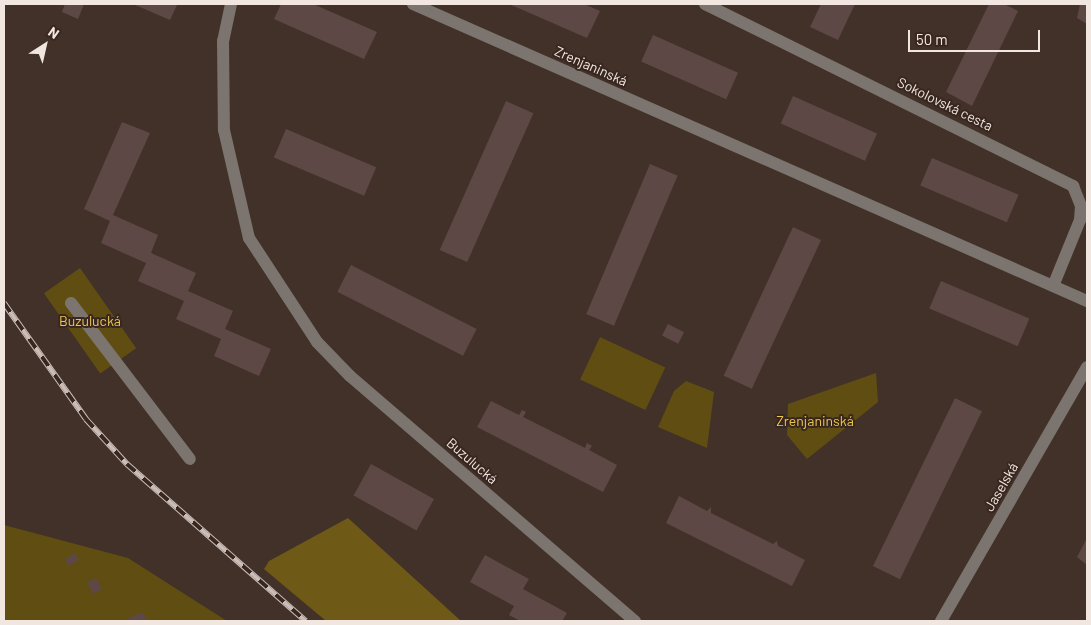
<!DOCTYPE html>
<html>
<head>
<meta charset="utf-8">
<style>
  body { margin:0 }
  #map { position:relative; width:1091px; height:625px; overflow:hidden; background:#423129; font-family:Barlow,sans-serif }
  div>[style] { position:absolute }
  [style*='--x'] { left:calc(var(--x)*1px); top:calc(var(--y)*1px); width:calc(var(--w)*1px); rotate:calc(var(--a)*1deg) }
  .green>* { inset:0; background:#604d12; transform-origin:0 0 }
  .forest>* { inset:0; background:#6f5916 }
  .building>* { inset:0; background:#5d4845; transform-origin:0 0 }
  .minor>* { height:12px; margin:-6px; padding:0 6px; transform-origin:6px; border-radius:6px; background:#7c756f }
  .rail>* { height:5.5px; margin-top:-2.75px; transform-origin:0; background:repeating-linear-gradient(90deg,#38271f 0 11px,#cabdb8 0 22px); box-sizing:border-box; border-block:1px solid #cabdb8 }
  span { translate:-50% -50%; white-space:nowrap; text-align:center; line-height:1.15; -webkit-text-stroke:4px #38271f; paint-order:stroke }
  .street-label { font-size:14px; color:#f2e6e1 }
  .park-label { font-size:14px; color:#edc552 }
  .frame { position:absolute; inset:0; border:5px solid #f2e6e1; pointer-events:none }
  .north { position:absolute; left:20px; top:20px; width:50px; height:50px; -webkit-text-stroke:4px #38271f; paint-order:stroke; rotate:35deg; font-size:14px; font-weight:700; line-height:20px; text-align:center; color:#f2e6e1 }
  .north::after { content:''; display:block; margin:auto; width:18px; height:22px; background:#f2e6e1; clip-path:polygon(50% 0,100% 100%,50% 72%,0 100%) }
  .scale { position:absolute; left:908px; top:30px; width:132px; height:22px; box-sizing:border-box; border:2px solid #f2e6e1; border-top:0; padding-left:6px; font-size:15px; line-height:18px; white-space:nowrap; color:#f2e6e1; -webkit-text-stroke:4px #38271f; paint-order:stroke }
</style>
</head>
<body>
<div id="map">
  <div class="green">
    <i style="left:80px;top:268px;width:98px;height:44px;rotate:55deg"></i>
    <i style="left:600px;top:337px;width:72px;height:47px;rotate:25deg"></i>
    <i style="clip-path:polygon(876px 373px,878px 402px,807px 459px,787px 435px,788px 404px)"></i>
    <i style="clip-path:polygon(686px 381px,714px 392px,707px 448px,658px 427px,674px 391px)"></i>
    <i style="clip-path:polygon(4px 525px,128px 558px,227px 621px,4px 621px)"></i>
  </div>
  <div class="forest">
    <i style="clip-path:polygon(348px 518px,461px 621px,326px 621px,264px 569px,269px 561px)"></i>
  </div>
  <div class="building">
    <i style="clip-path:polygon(65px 4px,84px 4px,78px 19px,62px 12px)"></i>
    <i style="clip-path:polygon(133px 4px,175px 4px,177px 5px,170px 20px)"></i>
    <i style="clip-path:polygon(281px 4px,313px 4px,377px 32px,364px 59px,274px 19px)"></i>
    <i style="clip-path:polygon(509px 4px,584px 4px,600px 11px,587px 38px)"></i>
    <i style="clip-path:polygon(855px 4px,838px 40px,810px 27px,821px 4px)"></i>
    <i style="clip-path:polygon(989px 4px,1004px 4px,1018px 11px,972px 106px,946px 92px)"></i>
    <i style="clip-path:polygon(1080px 4px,1087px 4px,1087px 24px,1077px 18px)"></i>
    <i style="left:653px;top:35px;width:93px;height:29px;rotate:24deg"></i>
    <i style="left:793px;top:96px;width:92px;height:30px;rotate:24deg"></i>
    <i style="left:506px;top:101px;width:30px;height:163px;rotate:24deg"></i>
    <i style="clip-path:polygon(122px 122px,150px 133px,113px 215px,158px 235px,151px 253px,196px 273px,188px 291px,233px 311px,225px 329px,271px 349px,259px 376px,214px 356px,221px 339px,176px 319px,184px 301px,138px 281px,146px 263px,101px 243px,110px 221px,84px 209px)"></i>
    <i style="left:286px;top:129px;width:98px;height:31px;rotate:23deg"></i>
    <i style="left:932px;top:158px;width:94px;height:30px;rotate:23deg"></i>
    <i style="left:650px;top:164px;width:30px;height:163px;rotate:23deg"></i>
    <i style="left:793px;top:227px;width:31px;height:164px;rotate:25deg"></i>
    <i style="left:351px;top:265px;width:141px;height:30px;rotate:27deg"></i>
    <i style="left:941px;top:281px;width:96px;height:30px;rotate:23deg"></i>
    <i style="left:668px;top:324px;width:18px;height:13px;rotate:27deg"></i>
    <i style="left:955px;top:398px;width:30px;height:187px;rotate:26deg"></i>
    <i style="clip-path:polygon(491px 401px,519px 415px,522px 410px,526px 412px,523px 417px,585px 448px,587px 443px,592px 446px,589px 450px,617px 465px,603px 492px,477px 427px)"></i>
    <i style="left:371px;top:464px;width:72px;height:36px;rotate:29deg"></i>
    <i style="clip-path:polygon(679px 496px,707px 511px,711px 507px,711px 513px,773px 544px,777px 541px,778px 546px,805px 560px,792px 586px,666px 523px)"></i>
    <i style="clip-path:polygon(1087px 538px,1087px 565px,1077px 557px)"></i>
    <i style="left:75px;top:553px;width:8px;height:12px;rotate:60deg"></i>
    <i style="clip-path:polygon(485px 555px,529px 579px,523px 589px,567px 613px,562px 621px,520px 621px,509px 615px,514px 606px,470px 582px)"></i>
    <i style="left:96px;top:578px;width:13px;height:10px;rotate:63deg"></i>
    <i style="clip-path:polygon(143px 612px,147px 621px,130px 621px,128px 618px)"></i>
  </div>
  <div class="minor">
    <i style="--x:231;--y:4;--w:38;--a:102"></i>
    <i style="--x:223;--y:41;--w:89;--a:89.4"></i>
    <i style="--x:224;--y:130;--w:111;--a:77"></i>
    <i style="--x:249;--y:238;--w:124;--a:56.8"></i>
    <i style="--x:317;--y:342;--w:47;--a:45.9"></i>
    <i style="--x:350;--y:376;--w:376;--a:40.7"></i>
    <i style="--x:413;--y:4;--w:737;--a:23.78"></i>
    <i style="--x:705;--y:4;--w:411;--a:26.3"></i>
    <i style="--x:1073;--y:186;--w:22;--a:68"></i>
    <i style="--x:1081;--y:206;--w:14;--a:94"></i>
    <i style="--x:1080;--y:220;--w:71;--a:112.2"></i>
    <i style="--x:71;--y:303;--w:196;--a:52.7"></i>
    <i style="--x:941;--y:621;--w:293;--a:-60.1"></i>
  </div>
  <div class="rail">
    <i style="--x:4;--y:303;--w:142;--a:54.7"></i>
    <i style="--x:86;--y:419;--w:61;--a:47.7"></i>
    <i style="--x:127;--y:464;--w:238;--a:41.3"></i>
  </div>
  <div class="street-label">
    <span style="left:591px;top:66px;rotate:24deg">Zrenjaninská</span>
    <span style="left:945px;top:104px;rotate:26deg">Sokolovská cesta</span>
    <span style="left:472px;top:461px;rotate:41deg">Buzulucká</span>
    <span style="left:1001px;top:487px;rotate:-60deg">Jaselská</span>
  </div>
  <div class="park-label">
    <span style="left:90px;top:321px">Buzulucká</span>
    <span style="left:815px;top:421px">Zrenjaninská</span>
  </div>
  <div class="frame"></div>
  <div class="north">N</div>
  <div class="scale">50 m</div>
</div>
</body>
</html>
